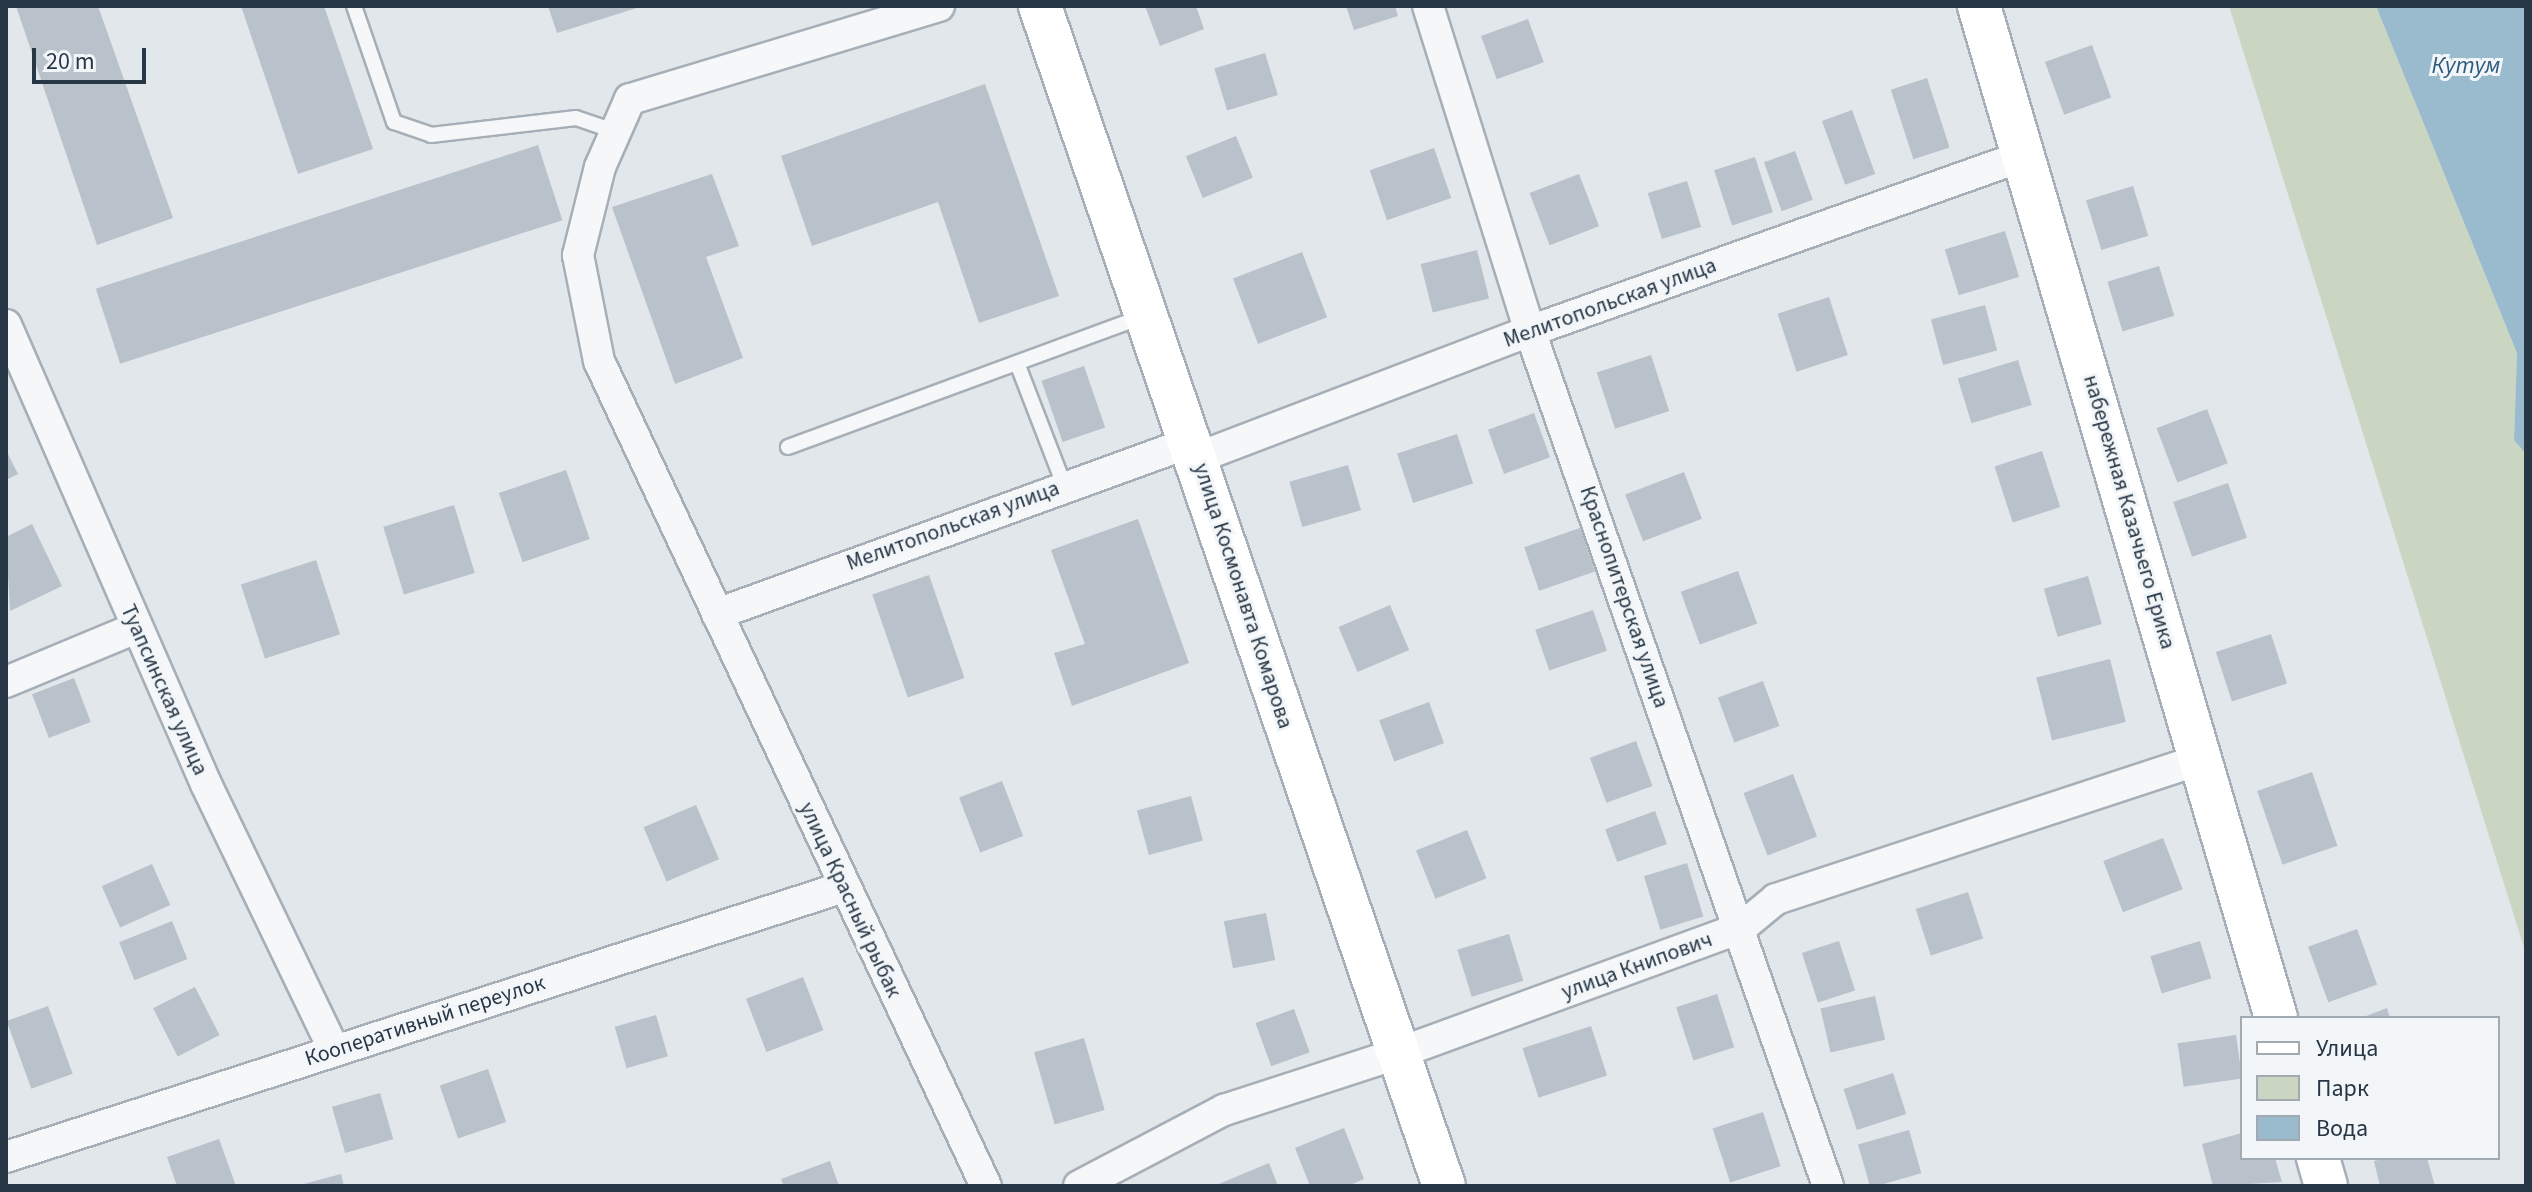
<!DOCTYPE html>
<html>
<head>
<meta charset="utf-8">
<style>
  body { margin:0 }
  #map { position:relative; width:2532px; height:1192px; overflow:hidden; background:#e2e7ec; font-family:"Source Sans 3",sans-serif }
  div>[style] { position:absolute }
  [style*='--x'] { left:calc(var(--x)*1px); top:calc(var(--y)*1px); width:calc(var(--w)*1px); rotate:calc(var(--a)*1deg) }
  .green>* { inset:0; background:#cad6c2 }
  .water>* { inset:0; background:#9abace }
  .building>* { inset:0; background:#b9c1ca; transform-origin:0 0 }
  .roads { filter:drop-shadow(2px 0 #a6afb7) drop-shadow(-2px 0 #a6afb7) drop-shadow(0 2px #a6afb7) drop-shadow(0 -2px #a6afb7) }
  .service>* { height:14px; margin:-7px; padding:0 7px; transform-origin:7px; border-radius:7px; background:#f5f7f9 }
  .minor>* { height:30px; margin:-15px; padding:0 15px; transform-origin:15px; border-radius:15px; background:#f5f7f9 }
  .secondary>* { height:42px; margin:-21px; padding:0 21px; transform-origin:21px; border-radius:21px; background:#fff }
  span { translate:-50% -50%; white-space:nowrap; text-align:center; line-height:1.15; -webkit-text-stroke:6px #f2f6f9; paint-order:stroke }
  .street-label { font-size:22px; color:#283745 }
  .water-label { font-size:24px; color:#2f5c7d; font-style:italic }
  .frame { position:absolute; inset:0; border:8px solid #283745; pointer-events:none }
  .legend { position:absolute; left:2240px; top:1016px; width:260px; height:144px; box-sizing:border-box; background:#f2f6f9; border:2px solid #a1aab1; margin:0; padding:10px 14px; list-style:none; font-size:24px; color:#283745 }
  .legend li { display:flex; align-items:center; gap:16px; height:40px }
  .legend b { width:40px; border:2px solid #a1aab1 }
  .scale { position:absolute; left:32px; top:48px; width:114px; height:36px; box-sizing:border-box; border:4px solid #283745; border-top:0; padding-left:10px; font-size:24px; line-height:28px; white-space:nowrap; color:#283745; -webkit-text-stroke:6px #f2f6f9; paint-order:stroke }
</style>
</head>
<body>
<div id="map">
  <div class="green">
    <i style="clip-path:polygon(2229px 6px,2376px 6px,2517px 353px,2514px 440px,2526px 454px,2526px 954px)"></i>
  </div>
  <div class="water">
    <i style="clip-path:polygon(2376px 6px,2526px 6px,2526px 454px,2514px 440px,2517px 353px)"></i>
  </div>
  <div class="building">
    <i style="clip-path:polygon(16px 6px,98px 6px,173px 218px,97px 245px)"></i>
    <i style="clip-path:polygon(241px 6px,324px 6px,373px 149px,298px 174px)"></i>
    <i style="clip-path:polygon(548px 6px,640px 6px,640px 7px,557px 33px)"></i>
    <i style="clip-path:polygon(1145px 6px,1196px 6px,1204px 29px,1160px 46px)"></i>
    <i style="clip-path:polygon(1346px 6px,1395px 6px,1398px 16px,1354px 30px)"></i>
    <i style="left:1528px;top:19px;width:46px;height:50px;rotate:70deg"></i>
    <i style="left:2092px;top:45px;width:56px;height:50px;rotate:70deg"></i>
    <i style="left:1265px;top:53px;width:44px;height:53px;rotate:73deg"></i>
    <i style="left:1927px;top:78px;width:73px;height:38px;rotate:72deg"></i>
    <i style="clip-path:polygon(985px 84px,1059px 296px,979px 323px,938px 202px,812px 246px,781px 156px)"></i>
    <i style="left:1852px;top:110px;width:68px;height:32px;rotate:70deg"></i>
    <i style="left:1236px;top:136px;width:45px;height:54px;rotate:68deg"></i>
    <i style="left:538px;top:145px;width:79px;height:465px;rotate:72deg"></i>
    <i style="left:1434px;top:148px;width:53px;height:68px;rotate:71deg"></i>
    <i style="left:1795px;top:151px;width:52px;height:33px;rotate:70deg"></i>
    <i style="left:1755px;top:157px;width:58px;height:43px;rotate:72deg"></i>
    <i style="clip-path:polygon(712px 174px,739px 246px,706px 257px,743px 358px,675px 384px,612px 207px)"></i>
    <i style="left:1579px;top:174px;width:56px;height:53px;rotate:69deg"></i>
    <i style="left:1687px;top:181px;width:48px;height:41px;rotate:73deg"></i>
    <i style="left:2133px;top:186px;width:52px;height:49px;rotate:73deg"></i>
    <i style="left:2005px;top:231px;width:48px;height:63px;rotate:73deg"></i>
    <i style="left:1477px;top:250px;width:50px;height:58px;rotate:76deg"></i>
    <i style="left:1302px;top:252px;width:70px;height:74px;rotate:69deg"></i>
    <i style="left:2159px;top:266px;width:52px;height:54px;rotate:73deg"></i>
    <i style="left:1829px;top:297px;width:61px;height:54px;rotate:72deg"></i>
    <i style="left:1985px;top:305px;width:47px;height:56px;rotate:75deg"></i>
    <i style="left:1651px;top:355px;width:59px;height:57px;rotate:72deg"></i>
    <i style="left:2018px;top:360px;width:47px;height:63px;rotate:73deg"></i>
    <i style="left:1084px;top:366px;width:65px;height:45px;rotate:71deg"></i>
    <i style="left:2207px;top:409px;width:58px;height:54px;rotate:69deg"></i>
    <i style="left:1534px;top:413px;width:47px;height:49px;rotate:70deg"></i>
    <i style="left:1457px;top:434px;width:52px;height:63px;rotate:72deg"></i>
    <i style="clip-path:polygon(6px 450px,18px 474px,6px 480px)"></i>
    <i style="left:2042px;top:451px;width:59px;height:50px;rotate:72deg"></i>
    <i style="left:1348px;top:465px;width:47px;height:61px;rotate:74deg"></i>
    <i style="left:566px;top:470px;width:73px;height:71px;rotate:71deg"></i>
    <i style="left:1684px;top:472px;width:50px;height:63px;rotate:69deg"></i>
    <i style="left:2228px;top:483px;width:58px;height:58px;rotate:71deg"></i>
    <i style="left:454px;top:505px;width:71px;height:74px;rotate:73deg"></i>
    <i style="clip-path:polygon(1138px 519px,1189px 663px,1072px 706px,1054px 653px,1085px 644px,1051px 550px)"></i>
    <i style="clip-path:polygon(32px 524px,62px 586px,10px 611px,6px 537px)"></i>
    <i style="left:1580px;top:528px;width:46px;height:59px;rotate:71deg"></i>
    <i style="left:316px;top:560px;width:78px;height:79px;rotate:72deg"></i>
    <i style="left:1738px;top:571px;width:56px;height:61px;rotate:70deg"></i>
    <i style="left:929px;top:575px;width:109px;height:60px;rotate:71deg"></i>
    <i style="left:2088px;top:576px;width:50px;height:46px;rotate:74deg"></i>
    <i style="left:1390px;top:605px;width:49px;height:56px;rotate:67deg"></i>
    <i style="left:1593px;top:610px;width:43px;height:61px;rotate:71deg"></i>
    <i style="left:2271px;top:634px;width:52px;height:58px;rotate:72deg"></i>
    <i style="left:2110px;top:659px;width:65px;height:76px;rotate:76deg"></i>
    <i style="left:74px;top:678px;width:47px;height:45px;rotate:69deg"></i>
    <i style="left:1763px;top:681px;width:48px;height:48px;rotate:70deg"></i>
    <i style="left:1429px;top:702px;width:44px;height:53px;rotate:70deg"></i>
    <i style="left:1636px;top:741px;width:48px;height:49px;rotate:70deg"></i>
    <i style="left:2312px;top:772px;width:78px;height:58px;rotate:71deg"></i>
    <i style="left:1793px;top:774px;width:67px;height:53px;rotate:69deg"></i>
    <i style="left:1002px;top:781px;width:59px;height:46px;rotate:69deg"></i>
    <i style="left:1191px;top:796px;width:46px;height:56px;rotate:75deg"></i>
    <i style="left:696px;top:805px;width:59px;height:57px;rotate:67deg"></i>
    <i style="left:1655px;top:811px;width:35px;height:53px;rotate:70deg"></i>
    <i style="left:1467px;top:830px;width:52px;height:55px;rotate:68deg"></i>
    <i style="left:2163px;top:838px;width:55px;height:64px;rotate:69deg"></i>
    <i style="left:1687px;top:863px;width:56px;height:45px;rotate:73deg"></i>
    <i style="left:152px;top:864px;width:45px;height:55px;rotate:66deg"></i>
    <i style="left:1968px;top:892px;width:49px;height:55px;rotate:72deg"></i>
    <i style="left:1266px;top:913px;width:48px;height:43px;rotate:79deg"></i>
    <i style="left:172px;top:921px;width:41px;height:57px;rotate:68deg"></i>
    <i style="left:2357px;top:929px;width:59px;height:52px;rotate:70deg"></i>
    <i style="left:1509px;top:934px;width:49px;height:54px;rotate:73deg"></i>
    <i style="left:1839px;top:941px;width:52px;height:39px;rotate:72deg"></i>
    <i style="left:2200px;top:941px;width:39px;height:52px;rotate:73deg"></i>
    <i style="left:803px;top:977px;width:57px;height:61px;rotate:69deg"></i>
    <i style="left:195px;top:987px;width:54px;height:47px;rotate:63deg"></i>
    <i style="left:1717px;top:994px;width:56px;height:43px;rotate:72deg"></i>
    <i style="left:1875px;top:996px;width:45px;height:56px;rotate:77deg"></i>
    <i style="left:48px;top:1006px;width:72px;height:44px;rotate:70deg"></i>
    <i style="clip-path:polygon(2387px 1008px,2390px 1018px,2361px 1018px)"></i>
    <i style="left:1294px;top:1009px;width:46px;height:41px;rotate:70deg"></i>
    <i style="left:656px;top:1015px;width:43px;height:43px;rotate:74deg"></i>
    <i style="left:1591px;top:1026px;width:52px;height:72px;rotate:72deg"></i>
    <i style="left:2236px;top:1035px;width:44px;height:59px;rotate:82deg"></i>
    <i style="left:1084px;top:1038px;width:75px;height:52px;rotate:74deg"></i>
    <i style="left:488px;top:1069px;width:56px;height:51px;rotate:71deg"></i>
    <i style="left:1893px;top:1073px;width:43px;height:52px;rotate:72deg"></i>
    <i style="left:380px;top:1093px;width:48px;height:50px;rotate:74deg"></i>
    <i style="left:1763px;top:1112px;width:57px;height:53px;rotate:72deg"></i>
    <i style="clip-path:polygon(1344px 1128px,1364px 1179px,1348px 1186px,1310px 1186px,1295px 1148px)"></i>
    <i style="left:1909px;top:1130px;width:45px;height:53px;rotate:74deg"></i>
    <i style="clip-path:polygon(2242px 1133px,2242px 1158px,2275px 1158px,2282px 1182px,2213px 1186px,2202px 1144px)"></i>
    <i style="clip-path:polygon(219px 1139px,236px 1186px,177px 1186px,167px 1157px)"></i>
    <i style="clip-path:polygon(2387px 1158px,2427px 1158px,2435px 1186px,2380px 1186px,2374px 1161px)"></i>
    <i style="clip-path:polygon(830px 1161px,839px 1186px,784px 1186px,781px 1179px)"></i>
    <i style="clip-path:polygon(1269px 1163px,1278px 1186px,1214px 1186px)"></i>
    <i style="clip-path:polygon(341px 1174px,344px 1186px,300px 1186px,300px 1185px)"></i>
  </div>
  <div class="roads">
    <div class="service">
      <i style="--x:354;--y:6;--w:123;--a:71"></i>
      <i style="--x:394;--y:122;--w:39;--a:19"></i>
      <i style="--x:431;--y:135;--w:146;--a:-6.7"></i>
      <i style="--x:576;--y:118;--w:40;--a:18.9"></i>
      <i style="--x:1017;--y:363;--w:131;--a:68.9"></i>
      <i style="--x:788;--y:447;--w:379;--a:-20.2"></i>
    </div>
    <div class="minor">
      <i style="--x:939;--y:6;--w:323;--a:163.2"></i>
      <i style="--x:630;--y:99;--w:74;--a:113.8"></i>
      <i style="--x:600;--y:167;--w:91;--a:104"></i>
      <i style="--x:578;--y:255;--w:108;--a:78.8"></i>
      <i style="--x:599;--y:361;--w:911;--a:64.87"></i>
      <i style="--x:1428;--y:6;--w:341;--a:72.6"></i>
      <i style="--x:1530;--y:331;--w:905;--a:70.78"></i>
      <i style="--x:6;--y:325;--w:501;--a:66.46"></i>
      <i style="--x:206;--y:784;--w:295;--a:64.3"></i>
      <i style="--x:1197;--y:458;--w:356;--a:-20.9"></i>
      <i style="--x:1530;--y:331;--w:526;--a:-19.54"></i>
      <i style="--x:717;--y:614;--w:504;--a:-19.94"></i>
      <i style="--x:6;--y:682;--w:141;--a:-22.6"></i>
      <i style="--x:6;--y:1157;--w:880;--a:-17.86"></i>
      <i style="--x:1079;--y:1186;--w:164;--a:-27.7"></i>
      <i style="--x:1224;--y:1110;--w:181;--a:-18"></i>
      <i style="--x:1396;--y:1054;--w:367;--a:-20.1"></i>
      <i style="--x:1741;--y:928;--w:45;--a:-39.6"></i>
      <i style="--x:1776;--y:899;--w:446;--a:-18.2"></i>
    </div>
    <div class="secondary">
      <i style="--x:1040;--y:6;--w:1247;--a:71.1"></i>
      <i style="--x:1979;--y:6;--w:1055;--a:73.64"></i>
      <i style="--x:2318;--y:1158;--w:29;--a:74"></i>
    </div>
  </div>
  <div class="street-label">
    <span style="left:1610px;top:303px;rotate:-20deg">Мелитопольская улица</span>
    <span style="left:2129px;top:512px;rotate:74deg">набережная Казачьего Ерика</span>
    <span style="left:953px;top:526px;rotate:-20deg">Мелитопольская улица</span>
    <span style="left:1243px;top:596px;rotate:72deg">улица Космонавта Комарова</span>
    <span style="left:1624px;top:597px;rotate:71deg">Краснопитерская улица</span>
    <span style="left:164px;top:690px;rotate:66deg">Туапсинская улица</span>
    <span style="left:850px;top:900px;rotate:65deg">улица Красный рыбак</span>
    <span style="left:1637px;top:966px;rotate:-20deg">улица Книпович</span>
    <span style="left:425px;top:1021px;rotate:-18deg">Кооперативный переулок</span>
  </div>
  <div class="water-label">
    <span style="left:2466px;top:66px">Кутум</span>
  </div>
  <div class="frame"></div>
  <ul class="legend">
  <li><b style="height:10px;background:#fff"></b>Улица</li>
  <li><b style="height:22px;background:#cad6c2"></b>Парк</li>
  <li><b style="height:22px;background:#9abace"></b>Вода</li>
  </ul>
  <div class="scale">20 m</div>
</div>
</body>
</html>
